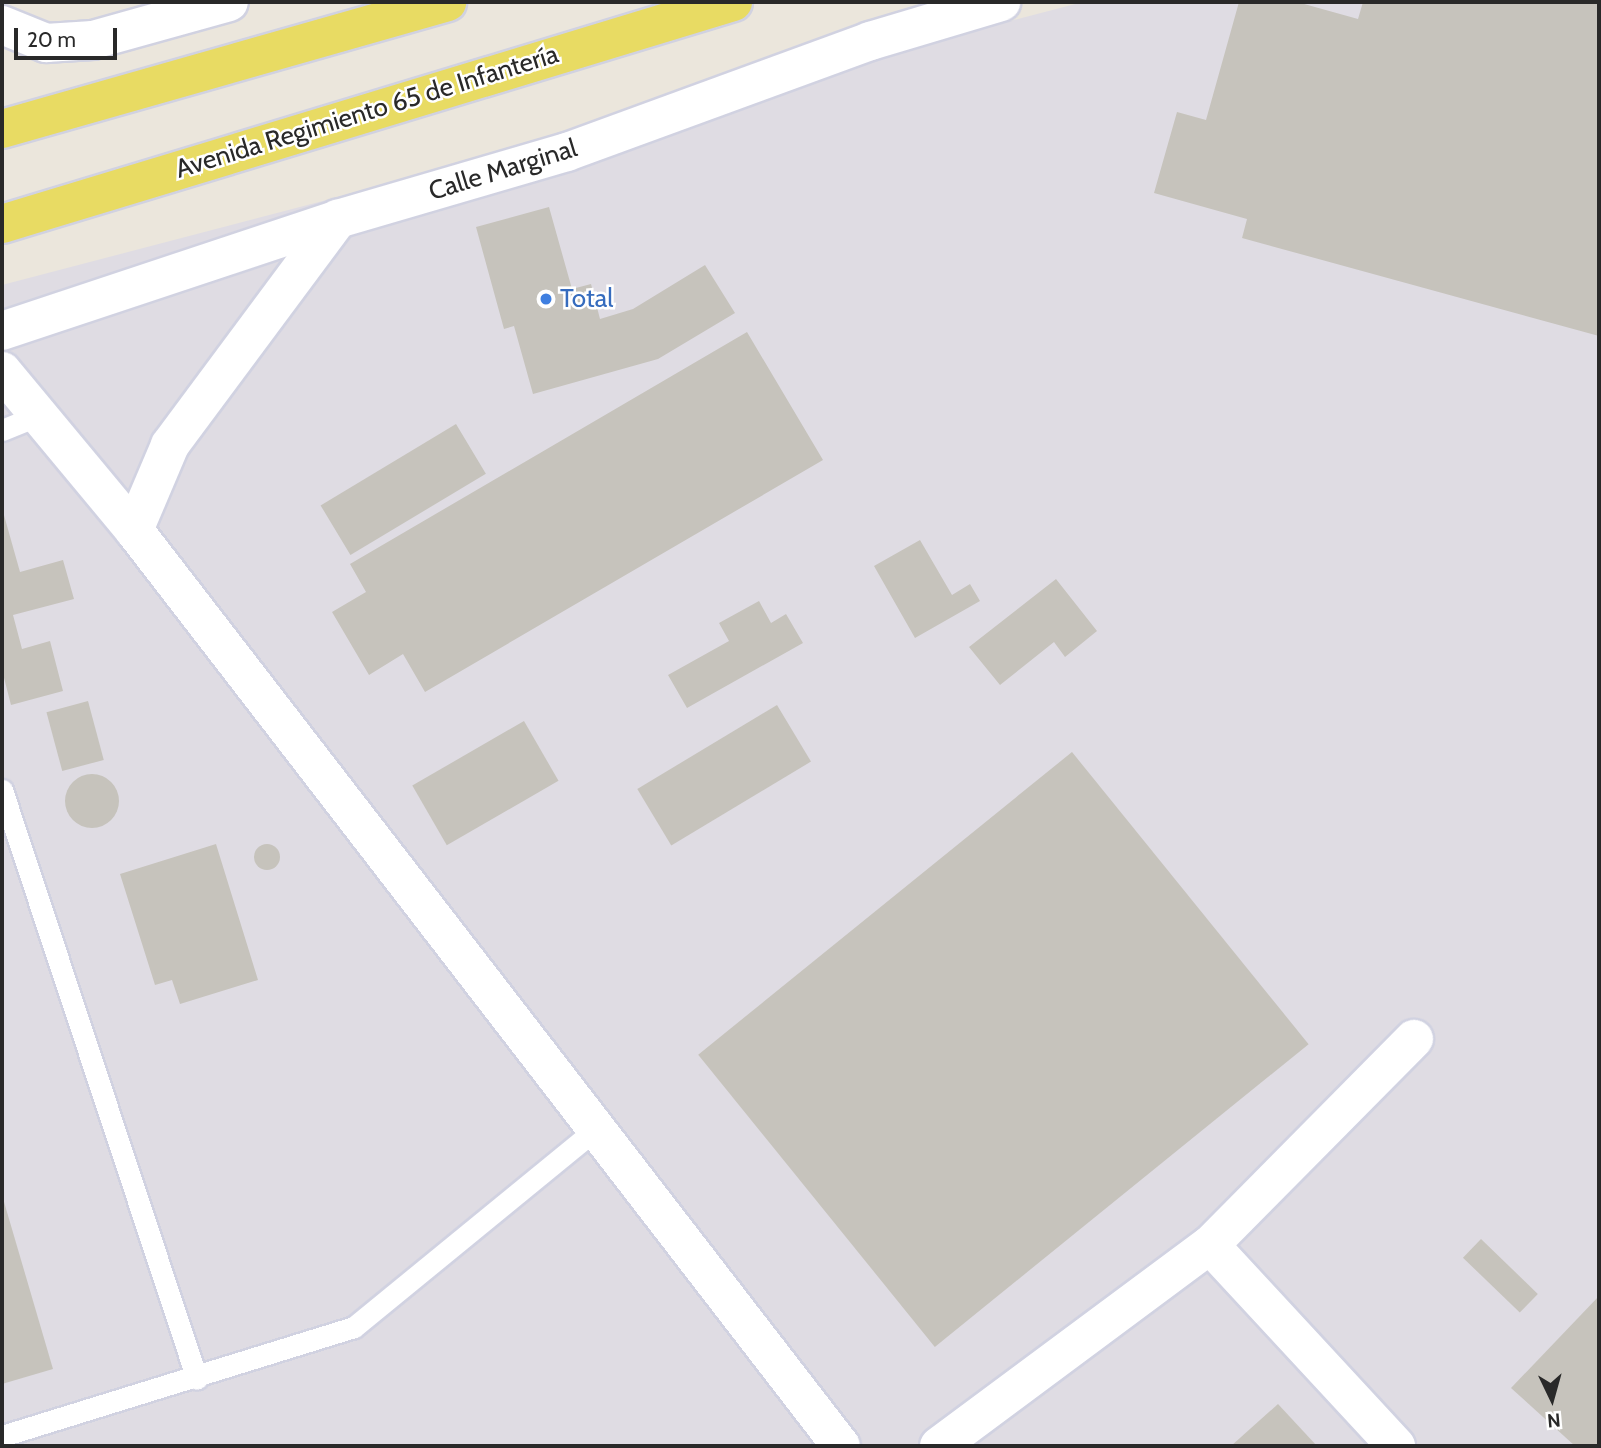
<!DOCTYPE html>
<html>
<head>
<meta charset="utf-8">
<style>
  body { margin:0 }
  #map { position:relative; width:1601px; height:1448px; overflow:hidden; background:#ebe6dc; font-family:Cabin,sans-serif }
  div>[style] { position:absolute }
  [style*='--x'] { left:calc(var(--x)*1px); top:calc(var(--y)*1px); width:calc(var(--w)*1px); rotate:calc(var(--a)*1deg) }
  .industrial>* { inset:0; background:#dfdce3 }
  .building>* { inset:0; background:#c6c3bc; transform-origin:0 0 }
  .round { border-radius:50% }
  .roads { filter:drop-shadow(2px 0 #d1d2e1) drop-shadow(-2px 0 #d1d2e1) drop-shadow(0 2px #d1d2e1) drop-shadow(0 -2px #d1d2e1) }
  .service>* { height:21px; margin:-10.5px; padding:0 10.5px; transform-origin:10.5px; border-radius:10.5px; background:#fff }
  .minor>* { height:38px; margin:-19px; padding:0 19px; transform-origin:19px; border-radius:19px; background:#fff }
  .primary>* { height:38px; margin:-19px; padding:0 19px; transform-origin:19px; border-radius:19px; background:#e8db63 }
  .dots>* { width:19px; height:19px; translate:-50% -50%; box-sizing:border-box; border:4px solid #fff; border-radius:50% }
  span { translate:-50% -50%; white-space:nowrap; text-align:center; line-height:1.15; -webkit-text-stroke:5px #fff; paint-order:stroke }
  .street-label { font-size:26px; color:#292929 }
  .shop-label { font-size:26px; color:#366cbe }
  .left { translate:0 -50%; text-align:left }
  .frame { position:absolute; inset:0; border:4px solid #292929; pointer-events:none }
  .north { position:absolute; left:1517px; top:1364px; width:70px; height:70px; -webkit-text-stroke:5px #fff; paint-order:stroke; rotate:175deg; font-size:19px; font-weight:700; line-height:28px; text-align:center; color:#292929 }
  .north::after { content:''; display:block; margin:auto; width:24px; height:32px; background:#292929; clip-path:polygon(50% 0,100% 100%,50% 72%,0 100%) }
  .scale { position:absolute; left:14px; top:28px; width:103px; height:32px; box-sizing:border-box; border:4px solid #292929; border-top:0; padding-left:9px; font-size:21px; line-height:24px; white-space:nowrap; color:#292929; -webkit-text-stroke:5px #fff; paint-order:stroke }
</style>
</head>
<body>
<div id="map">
  <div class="industrial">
    <i style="clip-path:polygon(1083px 2px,1599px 2px,1599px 1446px,2px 1446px,2px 285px)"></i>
  </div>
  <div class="building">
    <i style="clip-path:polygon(1239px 2px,1297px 2px,1358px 19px,1363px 2px,1599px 2px,1599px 336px,1242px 238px,1247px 219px,1154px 193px,1177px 112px,1206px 120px)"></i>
    <i style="clip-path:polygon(549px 207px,572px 289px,591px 284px,600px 319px,633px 309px,705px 265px,735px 313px,658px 359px,533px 394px,514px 326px,504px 329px,476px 227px)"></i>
    <i style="clip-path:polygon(747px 332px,823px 460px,425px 692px,403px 654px,369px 675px,332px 612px,366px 592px,350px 564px)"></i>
    <i style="left:456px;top:424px;width:58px;height:158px;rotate:59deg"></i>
    <i style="clip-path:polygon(2px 508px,20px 572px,63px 560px,74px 599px,13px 615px,22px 649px,50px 641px,63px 691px,11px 705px,2px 670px)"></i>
    <i style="clip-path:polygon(920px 540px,952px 595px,970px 584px,980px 601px,915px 638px,874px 566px)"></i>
    <i style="clip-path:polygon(1056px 579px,1097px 631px,1065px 657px,1054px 642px,1000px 685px,969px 647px)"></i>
    <i style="clip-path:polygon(759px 601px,771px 623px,786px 614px,803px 643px,687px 708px,668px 675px,729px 641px,719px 623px)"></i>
    <i style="left:88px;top:701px;width:61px;height:43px;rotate:75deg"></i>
    <i style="left:777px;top:705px;width:66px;height:163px;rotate:59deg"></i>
    <i style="left:524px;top:721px;width:69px;height:129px;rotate:60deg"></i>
    <i style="left:1072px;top:752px;width:376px;height:481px;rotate:51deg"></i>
    <i class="round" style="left:65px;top:774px;width:54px;height:54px"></i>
    <i style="clip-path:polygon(216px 844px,258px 980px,180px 1004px,172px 980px,155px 985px,120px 874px)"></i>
    <i class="round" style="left:254px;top:844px;width:26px;height:26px"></i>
    <i style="clip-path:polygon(2px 1195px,53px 1369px,2px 1384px)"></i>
    <i style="left:1481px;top:1239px;width:79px;height:26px;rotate:44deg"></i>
    <i style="clip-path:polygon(1599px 1296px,1599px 1446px,1575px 1446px,1511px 1388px)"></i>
    <i style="clip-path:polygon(1278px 1404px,1317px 1446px,1231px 1446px)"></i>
  </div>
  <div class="roads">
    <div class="service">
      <i style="--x:2;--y:430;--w:40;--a:-22"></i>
      <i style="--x:2;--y:790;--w:620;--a:71.68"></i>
      <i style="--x:2;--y:1436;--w:368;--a:-17.2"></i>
      <i style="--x:354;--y:1327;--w:313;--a:-39.3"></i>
    </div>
    <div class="minor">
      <i style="--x:2;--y:25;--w:48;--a:22.2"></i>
      <i style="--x:46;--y:43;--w:47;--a:-3.7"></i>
      <i style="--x:93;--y:40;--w:141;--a:-15.6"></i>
      <i style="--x:2;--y:331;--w:354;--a:-18.4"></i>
      <i style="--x:338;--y:219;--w:239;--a:-16.3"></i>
      <i style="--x:567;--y:152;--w:323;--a:-20.1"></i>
      <i style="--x:870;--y:41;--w:137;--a:-16.6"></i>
      <i style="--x:2;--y:371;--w:207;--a:50.3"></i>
      <i style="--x:134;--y:530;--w:1157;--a:52.34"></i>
      <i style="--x:134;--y:530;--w:92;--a:-67"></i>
      <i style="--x:170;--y:445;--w:282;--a:-53.4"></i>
      <i style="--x:1210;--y:1245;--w:274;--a:47.2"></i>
      <i style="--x:939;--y:1446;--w:337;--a:-36.6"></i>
      <i style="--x:1210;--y:1245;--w:290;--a:-45.3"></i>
    </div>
    <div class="primary">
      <i style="--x:2;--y:129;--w:463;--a:-15.9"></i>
      <i style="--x:2;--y:224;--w:764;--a:-16.89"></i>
    </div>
  </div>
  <div class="dots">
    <i style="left:546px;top:299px;background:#3f7fe0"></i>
  </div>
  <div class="street-label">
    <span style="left:367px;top:112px;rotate:-17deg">Avenida Regimiento 65 de Infantería</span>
    <span style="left:503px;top:170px;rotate:-17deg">Calle Marginal</span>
  </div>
  <div class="shop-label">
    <span class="left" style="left:560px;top:299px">Total</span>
  </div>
  <div class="frame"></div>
  <div class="north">N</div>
  <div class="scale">20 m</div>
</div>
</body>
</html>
